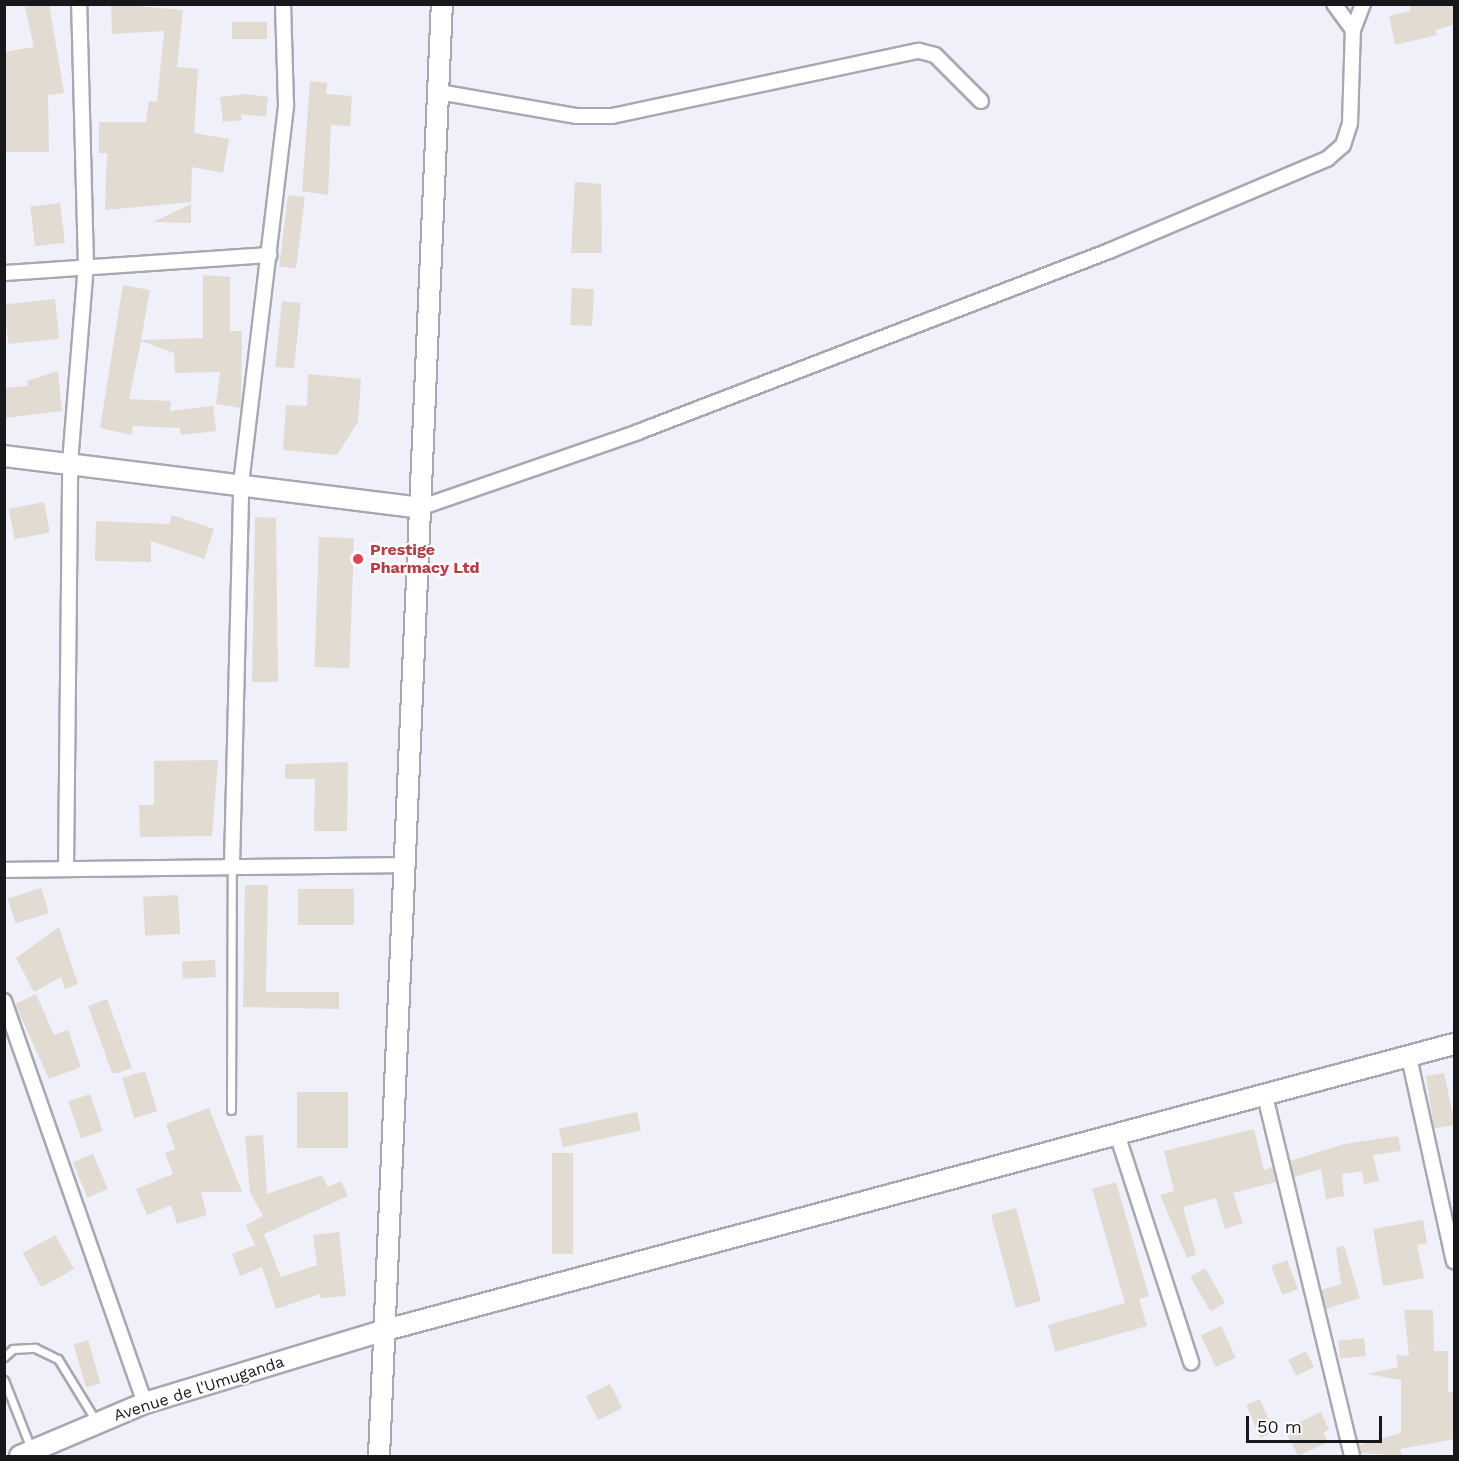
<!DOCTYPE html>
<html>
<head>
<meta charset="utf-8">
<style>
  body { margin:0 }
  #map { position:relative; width:1459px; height:1461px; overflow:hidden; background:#eff0fa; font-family:"Work Sans",sans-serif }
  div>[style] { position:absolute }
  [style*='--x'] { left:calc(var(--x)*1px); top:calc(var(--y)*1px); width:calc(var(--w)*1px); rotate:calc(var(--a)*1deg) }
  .building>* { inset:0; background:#e1dbd2; transform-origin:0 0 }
  .roads { filter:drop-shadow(2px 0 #a7a8b2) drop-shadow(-2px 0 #a7a8b2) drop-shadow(0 2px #a7a8b2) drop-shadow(0 -2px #a7a8b2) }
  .lane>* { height:7px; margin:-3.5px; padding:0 3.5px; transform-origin:3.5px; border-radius:3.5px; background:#fff }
  .street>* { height:14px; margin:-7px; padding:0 7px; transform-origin:7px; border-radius:7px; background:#fff }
  .secondary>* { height:20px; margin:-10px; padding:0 10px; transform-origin:10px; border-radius:10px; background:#fff }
  .dots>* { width:16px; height:16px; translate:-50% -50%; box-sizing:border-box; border:3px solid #fff; border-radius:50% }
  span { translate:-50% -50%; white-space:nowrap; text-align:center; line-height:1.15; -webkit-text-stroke:4.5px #fff; paint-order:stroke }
  .health-label { font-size:16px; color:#be3a42; font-weight:700 }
  .left { translate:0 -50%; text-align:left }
  .street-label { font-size:16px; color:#18181c }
  .frame { position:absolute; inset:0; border:6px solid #18181c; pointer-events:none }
  .scale { position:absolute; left:1246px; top:1416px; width:136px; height:27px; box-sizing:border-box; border:3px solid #18181c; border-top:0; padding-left:8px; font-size:18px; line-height:21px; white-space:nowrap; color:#18181c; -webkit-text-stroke:4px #fff; paint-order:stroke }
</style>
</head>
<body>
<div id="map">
  <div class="building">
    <i style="clip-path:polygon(49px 4px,64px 93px,48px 95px,49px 152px,4px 152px,4px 52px,34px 47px,25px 7px)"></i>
    <i style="clip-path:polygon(111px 4px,183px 10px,177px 67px,198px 69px,194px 133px,229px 139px,223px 173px,192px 167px,191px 202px,105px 210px,107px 153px,99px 153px,99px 122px,146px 122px,149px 101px,157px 102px,164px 31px,112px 34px)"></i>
    <i style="clip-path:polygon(1409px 4px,1455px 4px,1455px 24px,1436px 30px,1437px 35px,1395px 45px,1389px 16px,1411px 11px)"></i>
    <i style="left:267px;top:22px;width:17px;height:35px;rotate:90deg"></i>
    <i style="clip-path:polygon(310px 81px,327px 83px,326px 94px,352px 96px,350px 126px,331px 125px,328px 195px,302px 191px)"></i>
    <i style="clip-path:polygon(246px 94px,268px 97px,266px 117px,241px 114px,242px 120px,223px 122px,220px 97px)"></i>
    <i style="clip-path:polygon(575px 182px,601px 184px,602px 253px,571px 253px)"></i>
    <i style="left:288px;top:195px;width:17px;height:72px;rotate:7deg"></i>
    <i style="left:60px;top:203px;width:40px;height:30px;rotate:83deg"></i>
    <i style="clip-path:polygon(191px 204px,191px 223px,153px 222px)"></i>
    <i style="clip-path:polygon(203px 275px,230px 277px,230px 331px,242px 331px,241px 408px,216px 404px,220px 372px,175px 373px,174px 353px,141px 341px,129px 399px,171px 401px,170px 411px,213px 406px,216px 431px,181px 435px,180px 428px,133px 426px,131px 435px,100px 428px,123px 285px,150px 290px,141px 340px,203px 338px)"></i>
    <i style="left:572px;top:288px;width:22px;height:37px;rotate:3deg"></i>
    <i style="left:55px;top:299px;width:40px;height:51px;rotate:84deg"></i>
    <i style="left:282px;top:301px;width:19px;height:66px;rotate:6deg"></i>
    <i style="clip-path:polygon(58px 371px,62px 411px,4px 418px,4px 388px,28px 386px,27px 381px)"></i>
    <i style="clip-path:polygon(308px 374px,361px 379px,358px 422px,337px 455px,283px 450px,286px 405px,307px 406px)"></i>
    <i style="left:44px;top:502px;width:31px;height:36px;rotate:79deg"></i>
    <i style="clip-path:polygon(172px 515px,214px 529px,204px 559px,151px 541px,151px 562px,95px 561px,96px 521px,169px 524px)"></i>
    <i style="clip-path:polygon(255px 517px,276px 518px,278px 682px,252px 682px)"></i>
    <i style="left:319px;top:537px;width:35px;height:130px;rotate:2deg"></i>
    <i style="clip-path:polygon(218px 760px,212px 836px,140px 837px,139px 805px,154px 805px,154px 761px)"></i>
    <i style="clip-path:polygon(348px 762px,347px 831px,314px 831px,315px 779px,285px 779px,285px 764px)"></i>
    <i style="clip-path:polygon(245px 885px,268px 885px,266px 992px,339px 992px,339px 1009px,243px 1007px)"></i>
    <i style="left:41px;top:888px;width:26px;height:35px;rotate:72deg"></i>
    <i style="left:298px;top:889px;width:56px;height:36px"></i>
    <i style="left:178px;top:895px;width:39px;height:35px;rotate:87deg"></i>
    <i style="clip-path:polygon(59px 927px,78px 984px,65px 989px,61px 977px,34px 992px,16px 958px)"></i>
    <i style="left:215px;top:960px;width:17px;height:33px;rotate:87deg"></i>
    <i style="clip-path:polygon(36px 994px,54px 1035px,68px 1030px,81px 1067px,49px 1079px,15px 1004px)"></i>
    <i style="clip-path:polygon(107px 999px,132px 1068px,118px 1073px,112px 1073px,88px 1006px)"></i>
    <i style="left:145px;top:1071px;width:42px;height:24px;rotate:73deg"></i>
    <i style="clip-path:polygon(1444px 1073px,1455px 1125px,1434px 1128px,1426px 1076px)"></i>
    <i style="left:297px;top:1092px;width:51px;height:56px"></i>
    <i style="left:90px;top:1094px;width:39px;height:23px;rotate:71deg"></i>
    <i style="clip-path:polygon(209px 1108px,242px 1192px,201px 1192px,207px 1215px,177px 1224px,171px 1205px,147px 1215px,136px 1189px,173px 1174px,165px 1153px,175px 1149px,166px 1124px)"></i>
    <i style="left:637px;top:1112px;width:19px;height:80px;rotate:78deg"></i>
    <i style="clip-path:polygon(1254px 1129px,1264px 1170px,1273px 1167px,1276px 1182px,1233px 1193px,1243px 1223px,1225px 1229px,1216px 1198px,1183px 1207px,1196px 1255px,1187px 1258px,1160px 1195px,1174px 1191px,1164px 1151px)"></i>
    <i style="clip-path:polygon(263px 1135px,267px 1194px,322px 1175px,328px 1187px,341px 1181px,348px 1196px,264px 1234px,281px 1277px,317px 1265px,313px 1235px,339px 1232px,346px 1296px,320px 1298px,320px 1294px,276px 1309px,262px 1267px,240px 1276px,232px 1254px,255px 1245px,246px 1225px,263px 1216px,250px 1192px,245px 1136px)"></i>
    <i style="clip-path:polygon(1398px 1136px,1401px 1151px,1373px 1155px,1379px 1181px,1364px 1184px,1362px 1171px,1342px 1174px,1344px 1196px,1326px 1199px,1321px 1169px,1294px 1177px,1290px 1161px,1344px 1144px)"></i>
    <i style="left:552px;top:1153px;width:21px;height:101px"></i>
    <i style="left:93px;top:1154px;width:38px;height:22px;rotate:67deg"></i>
    <i style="clip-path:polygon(1116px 1182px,1149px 1296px,1139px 1299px,1147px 1326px,1055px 1352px,1048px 1325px,1125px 1303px,1092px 1189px)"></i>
    <i style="left:1016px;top:1208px;width:96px;height:26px;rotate:75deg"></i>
    <i style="clip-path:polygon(1423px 1220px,1427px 1243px,1417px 1245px,1424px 1278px,1383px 1286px,1373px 1229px)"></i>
    <i style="left:55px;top:1235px;width:39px;height:37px;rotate:61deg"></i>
    <i style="clip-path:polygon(1344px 1246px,1360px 1298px,1326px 1309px,1321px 1290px,1341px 1284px,1336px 1248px)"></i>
    <i style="left:1287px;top:1260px;width:31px;height:17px;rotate:69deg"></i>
    <i style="left:1205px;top:1268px;width:40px;height:17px;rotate:60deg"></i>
    <i style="clip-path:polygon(1404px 1310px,1433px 1310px,1434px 1351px,1448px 1351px,1448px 1392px,1455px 1392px,1455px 1439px,1400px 1449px,1402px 1456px,1361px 1453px,1359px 1445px,1401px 1433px,1401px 1380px,1367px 1374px,1398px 1367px,1396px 1355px,1409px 1356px)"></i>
    <i style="left:1221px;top:1326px;width:35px;height:22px;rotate:65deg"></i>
    <i style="left:1364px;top:1338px;width:18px;height:26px;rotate:84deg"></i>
    <i style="left:88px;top:1340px;width:45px;height:15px;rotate:74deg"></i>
    <i style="left:1306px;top:1351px;width:18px;height:20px;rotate:63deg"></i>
    <i style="left:610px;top:1384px;width:27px;height:27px;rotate:63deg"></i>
    <i style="left:1260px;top:1399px;width:36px;height:15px;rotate:67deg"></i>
    <i style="clip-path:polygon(1321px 1412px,1329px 1430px,1323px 1433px,1328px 1442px,1298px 1456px,1284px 1429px)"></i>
  </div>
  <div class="roads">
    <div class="lane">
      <i style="--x:231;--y:1110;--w:243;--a:-89.8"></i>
      <i style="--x:4;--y:1357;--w:12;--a:-42"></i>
      <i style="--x:13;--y:1349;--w:22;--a:-3"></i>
      <i style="--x:35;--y:1348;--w:25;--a:26"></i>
      <i style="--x:58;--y:1359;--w:73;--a:58.5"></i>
      <i style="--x:4;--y:1380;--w:76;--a:68.5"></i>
    </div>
    <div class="street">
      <i style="--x:1353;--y:30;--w:28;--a:-69"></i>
      <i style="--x:439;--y:92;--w:140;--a:9.9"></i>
      <i style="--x:577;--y:116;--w:35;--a:0"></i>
      <i style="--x:612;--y:116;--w:314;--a:-12"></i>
      <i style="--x:919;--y:51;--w:16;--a:14"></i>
      <i style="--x:935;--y:55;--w:65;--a:45"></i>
      <i style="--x:4;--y:273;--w:266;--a:-3.9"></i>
      <i style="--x:419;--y:508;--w:232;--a:-19.1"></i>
      <i style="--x:638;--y:432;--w:505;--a:-21.02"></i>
      <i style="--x:1109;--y:251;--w:237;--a:-22.9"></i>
      <i style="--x:1327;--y:159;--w:21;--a:-41"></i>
      <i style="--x:1343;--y:145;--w:23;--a:-72"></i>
      <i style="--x:1350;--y:123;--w:93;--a:-88.2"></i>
      <i style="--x:1353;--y:30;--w:32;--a:-126"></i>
      <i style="--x:232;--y:865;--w:381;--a:-88.6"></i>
      <i style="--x:241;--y:484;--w:382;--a:-83.2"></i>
      <i style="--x:286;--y:105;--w:101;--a:-91.7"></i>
      <i style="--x:66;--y:869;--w:406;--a:-89.4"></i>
      <i style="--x:70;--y:463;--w:198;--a:-85.4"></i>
      <i style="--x:86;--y:266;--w:262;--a:-91.5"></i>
      <i style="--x:4;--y:870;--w:398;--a:-0.7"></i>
      <i style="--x:4;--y:1001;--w:426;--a:70.7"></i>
      <i style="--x:1409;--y:1057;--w:209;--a:77.6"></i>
      <i style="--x:1265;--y:1096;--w:370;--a:76.4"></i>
      <i style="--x:1118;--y:1137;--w:237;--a:72"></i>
    </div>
    <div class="secondary">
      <i style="--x:4;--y:456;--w:418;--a:7.1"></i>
      <i style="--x:20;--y:1456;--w:136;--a:-23"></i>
      <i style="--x:145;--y:1403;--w:248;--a:-16.9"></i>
      <i style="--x:382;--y:1331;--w:1110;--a:-14.99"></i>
      <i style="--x:379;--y:1456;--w:1453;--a:-87.52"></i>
    </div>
  </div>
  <div class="dots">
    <i style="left:358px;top:559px;background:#e0444e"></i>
  </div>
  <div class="health-label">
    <span class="left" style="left:370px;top:559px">Prestige<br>Pharmacy Ltd</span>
  </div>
  <div class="street-label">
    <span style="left:199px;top:1389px;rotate:-18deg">Avenue de l'Umuganda</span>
  </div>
  <div class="frame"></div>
  <div class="scale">50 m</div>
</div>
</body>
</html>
